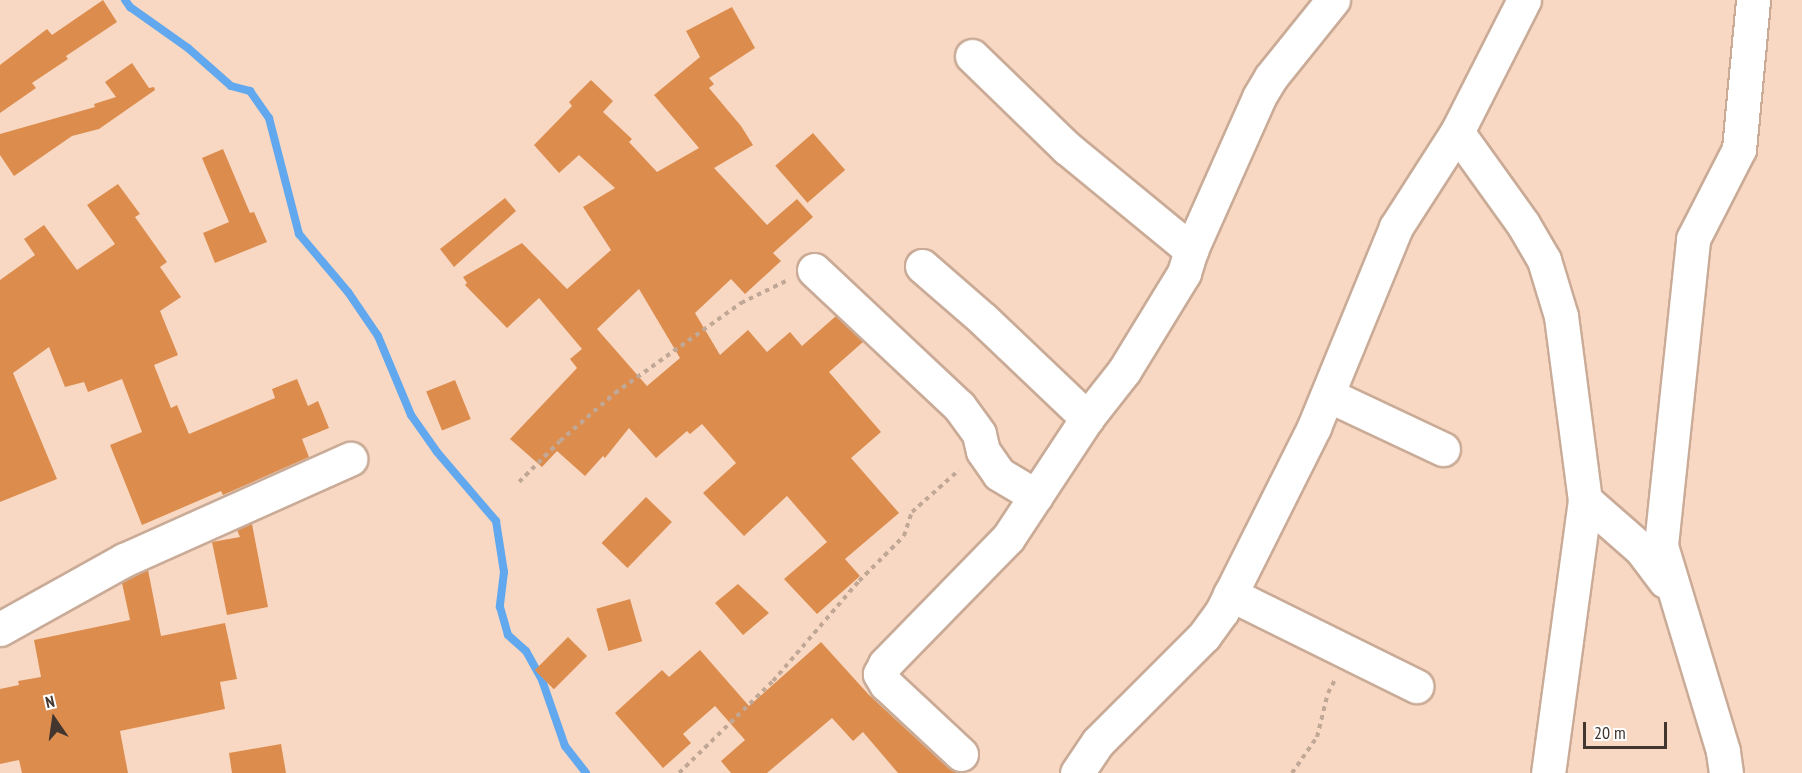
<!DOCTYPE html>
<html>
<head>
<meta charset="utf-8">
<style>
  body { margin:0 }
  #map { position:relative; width:1802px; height:773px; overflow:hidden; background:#f8d8c3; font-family:"PT Sans Narrow",sans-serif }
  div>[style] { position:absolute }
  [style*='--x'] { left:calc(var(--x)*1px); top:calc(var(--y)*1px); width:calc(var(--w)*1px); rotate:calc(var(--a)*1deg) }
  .stream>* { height:8px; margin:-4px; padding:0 4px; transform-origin:4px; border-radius:4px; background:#61a8ee }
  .building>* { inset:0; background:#dc8d4d; transform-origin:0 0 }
  .path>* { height:4px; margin-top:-2px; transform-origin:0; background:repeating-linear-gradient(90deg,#c1a796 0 4.5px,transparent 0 9px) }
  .roads { filter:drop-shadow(2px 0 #c9ab97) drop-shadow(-2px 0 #c9ab97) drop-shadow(0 2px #c9ab97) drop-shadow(0 -2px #c9ab97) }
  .minor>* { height:33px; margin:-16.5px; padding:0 16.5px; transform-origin:16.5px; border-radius:16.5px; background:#fff }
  span { translate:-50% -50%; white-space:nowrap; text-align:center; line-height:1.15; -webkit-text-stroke:4.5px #fff; paint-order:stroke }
  .north { position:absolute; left:24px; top:689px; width:60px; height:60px; -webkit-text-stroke:4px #fff; paint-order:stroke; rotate:347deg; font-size:16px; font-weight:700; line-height:24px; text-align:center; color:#43362e }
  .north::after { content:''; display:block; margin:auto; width:21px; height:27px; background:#43362e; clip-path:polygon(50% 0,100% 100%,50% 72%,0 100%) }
  .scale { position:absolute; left:1583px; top:722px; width:84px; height:27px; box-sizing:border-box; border:3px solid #43362e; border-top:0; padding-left:8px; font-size:18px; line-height:21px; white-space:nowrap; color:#43362e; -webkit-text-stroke:4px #fff; paint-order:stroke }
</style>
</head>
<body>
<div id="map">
  <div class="stream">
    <i style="--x:125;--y:0;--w:9;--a:54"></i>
    <i style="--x:130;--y:7;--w:71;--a:35.3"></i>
    <i style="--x:188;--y:48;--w:57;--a:41.5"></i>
    <i style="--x:231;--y:86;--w:20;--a:15"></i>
    <i style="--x:250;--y:91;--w:33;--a:55"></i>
    <i style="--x:269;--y:118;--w:120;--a:75.5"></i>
    <i style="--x:299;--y:234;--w:76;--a:49.8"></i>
    <i style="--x:348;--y:292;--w:53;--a:55.7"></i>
    <i style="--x:378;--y:336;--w:86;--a:67.3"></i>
    <i style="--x:411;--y:415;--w:45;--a:54.9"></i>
    <i style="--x:437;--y:452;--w:91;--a:49.5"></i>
    <i style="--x:496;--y:521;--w:52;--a:81.1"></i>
    <i style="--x:504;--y:572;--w:35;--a:97"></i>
    <i style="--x:500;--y:607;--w:29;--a:74"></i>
    <i style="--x:508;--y:635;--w:24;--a:42"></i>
    <i style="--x:526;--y:651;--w:33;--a:61"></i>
    <i style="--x:542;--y:680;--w:70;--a:70.8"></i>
    <i style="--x:565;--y:746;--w:34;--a:52"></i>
  </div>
  <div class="building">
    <i style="clip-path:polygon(103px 0,117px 22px,66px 56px,68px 59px,32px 83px,36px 88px,0 113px,0 65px,47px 29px,52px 35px)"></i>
    <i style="clip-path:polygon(evenodd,732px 7px,755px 48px,709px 78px,714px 84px,709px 88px,741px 126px,753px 145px,714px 168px,767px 225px,797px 199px,813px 217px,773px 253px,781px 261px,745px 294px,731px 279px,695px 313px,720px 355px,748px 330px,767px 352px,790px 332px,802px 346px,836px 316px,863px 342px,829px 372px,881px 432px,851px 458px,899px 513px,845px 559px,860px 576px,817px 614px,784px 579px,827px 542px,787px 496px,744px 536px,703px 493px,736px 463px,702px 424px,690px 434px,687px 431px,656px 458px,629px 428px,605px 458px,603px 456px,585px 476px,557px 451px,542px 467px,510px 439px,577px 368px,570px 359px,582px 349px,539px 298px,507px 328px,465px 285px,467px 283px,463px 277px,522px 243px,567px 289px,611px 250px,583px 207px,615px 188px,579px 155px,559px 173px,534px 145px,572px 106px,569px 102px,591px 80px,613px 101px,603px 112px,632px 139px,629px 142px,657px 172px,699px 148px,654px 95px,700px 57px,686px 31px,732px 7px,639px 289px,680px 358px,647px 386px,597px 329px,639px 289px)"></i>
    <i style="clip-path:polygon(132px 63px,149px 88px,154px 87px,155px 90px,99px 129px,72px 136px,14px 176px,0 155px,0 134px,95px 107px,94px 104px,116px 97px,105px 82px)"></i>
    <i style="left:813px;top:133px;width:49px;height:50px;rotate:49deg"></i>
    <i style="clip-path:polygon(223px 149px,250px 213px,254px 212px,267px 242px,215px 263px,203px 233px,229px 222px,202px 158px)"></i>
    <i style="clip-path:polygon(118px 184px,140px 214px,135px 217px,167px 262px,160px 267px,181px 297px,160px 311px,178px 355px,154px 365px,171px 408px,177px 405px,189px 434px,275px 398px,272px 389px,297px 379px,308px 406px,318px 401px,329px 428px,302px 439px,309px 457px,223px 495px,221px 491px,142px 525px,110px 445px,142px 432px,122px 379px,88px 392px,84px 382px,65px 387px,49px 347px,13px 373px,57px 479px,0 502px,0 280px,35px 255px,24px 239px,44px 225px,77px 270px,115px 244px,87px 205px)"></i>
    <i style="clip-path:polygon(505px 198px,516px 211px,454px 267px,440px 249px)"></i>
    <i style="left:455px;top:380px;width:42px;height:31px;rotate:68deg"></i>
    <i style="left:646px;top:497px;width:36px;height:64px;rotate:44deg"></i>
    <i style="clip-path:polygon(252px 524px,268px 607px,227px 615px,212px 542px,240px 537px,237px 530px)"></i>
    <i style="clip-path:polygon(148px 570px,161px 636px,225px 623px,237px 679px,220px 682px,225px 709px,120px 731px,128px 773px,22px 773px,19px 760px,0 764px,0 689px,19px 685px,18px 681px,41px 677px,34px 640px,130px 620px,122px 583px)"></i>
    <i style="clip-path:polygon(738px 584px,769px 613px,743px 635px,715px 603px)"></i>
    <i style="left:630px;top:599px;width:44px;height:35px;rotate:74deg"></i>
    <i style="left:568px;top:637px;width:27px;height:47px;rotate:45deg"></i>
    <i style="clip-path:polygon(821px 642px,869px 695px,948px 768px,958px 773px,898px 773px,863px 732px,853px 741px,832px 718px,767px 773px,731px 773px,721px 761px,745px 740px,715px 706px,683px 734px,691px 743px,663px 768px,615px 713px,662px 670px,669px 677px,700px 650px,749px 706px)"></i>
    <i style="clip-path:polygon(281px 744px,286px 773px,232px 773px,229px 753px)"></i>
  </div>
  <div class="path">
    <i style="--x:519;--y:482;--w:58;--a:-45"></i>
    <i style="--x:560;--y:441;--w:73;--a:-41.1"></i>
    <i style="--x:615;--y:393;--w:155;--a:-35.5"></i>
    <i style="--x:741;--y:303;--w:52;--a:-26.1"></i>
    <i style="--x:679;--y:773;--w:132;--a:-44.4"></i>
    <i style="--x:773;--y:681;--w:132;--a:-49.3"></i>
    <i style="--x:859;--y:581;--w:64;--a:-45"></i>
    <i style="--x:904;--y:536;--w:25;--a:-72"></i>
    <i style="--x:912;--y:512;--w:63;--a:-41.8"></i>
    <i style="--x:1292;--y:773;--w:44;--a:-55.2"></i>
    <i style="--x:1317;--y:737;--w:45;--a:-76"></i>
    <i style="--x:1328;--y:693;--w:15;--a:-62"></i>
  </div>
  <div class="roads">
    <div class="minor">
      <i style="--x:972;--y:56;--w:132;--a:44.1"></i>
      <i style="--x:1067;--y:148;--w:161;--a:39.4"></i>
      <i style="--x:1457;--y:132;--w:113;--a:54.3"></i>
      <i style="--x:1523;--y:224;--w:42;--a:59.7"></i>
      <i style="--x:1544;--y:260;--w:59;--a:73.1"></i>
      <i style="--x:1561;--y:316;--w:186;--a:82.6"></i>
      <i style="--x:1585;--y:500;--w:275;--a:97.7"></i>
      <i style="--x:922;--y:266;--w:81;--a:41"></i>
      <i style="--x:983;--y:319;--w:144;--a:43.6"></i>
      <i style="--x:814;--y:270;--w:199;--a:43.2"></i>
      <i style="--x:959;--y:406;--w:34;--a:54"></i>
      <i style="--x:979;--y:434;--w:17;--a:77"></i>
      <i style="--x:983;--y:451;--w:28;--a:55"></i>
      <i style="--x:999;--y:474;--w:43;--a:30.7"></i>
      <i style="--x:1328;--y:395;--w:127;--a:25.2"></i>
      <i style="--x:1585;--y:500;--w:74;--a:41.2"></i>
      <i style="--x:1641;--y:549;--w:40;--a:53"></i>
      <i style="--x:1230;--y:594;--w:208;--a:26.3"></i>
      <i style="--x:0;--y:629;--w:142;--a:-29.1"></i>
      <i style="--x:124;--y:560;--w:248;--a:-24.1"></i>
      <i style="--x:961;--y:754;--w:103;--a:-137"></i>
      <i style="--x:886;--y:684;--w:12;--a:-121"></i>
      <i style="--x:880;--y:674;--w:11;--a:-63"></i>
      <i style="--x:885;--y:664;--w:176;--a:-45.7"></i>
      <i style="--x:1008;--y:538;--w:144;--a:-56.6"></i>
      <i style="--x:1087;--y:418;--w:60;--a:-51.8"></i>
      <i style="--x:1124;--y:371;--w:115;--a:-58.5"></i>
      <i style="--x:1184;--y:273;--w:24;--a:-73"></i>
      <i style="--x:1191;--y:250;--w:167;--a:-66"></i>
      <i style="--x:1259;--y:97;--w:23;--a:-59"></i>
      <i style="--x:1271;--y:77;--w:99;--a:-51.2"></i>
      <i style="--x:1077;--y:773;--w:37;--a:-56"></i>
      <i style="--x:1098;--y:742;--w:150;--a:-45"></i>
      <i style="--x:1204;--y:636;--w:31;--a:-54"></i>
      <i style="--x:1222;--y:611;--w:206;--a:-63.4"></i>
      <i style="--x:1314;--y:427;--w:216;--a:-67.7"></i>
      <i style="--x:1396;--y:227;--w:113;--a:-57.3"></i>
      <i style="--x:1457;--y:132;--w:148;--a:-63.1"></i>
      <i style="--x:1726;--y:773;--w:22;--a:-98"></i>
      <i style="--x:1723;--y:751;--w:215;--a:-106.8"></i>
      <i style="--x:1661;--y:545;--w:308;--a:-84"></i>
      <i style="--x:1693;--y:239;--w:101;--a:-62.9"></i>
      <i style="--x:1739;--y:149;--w:150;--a:-84.6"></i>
    </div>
  </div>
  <div class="north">N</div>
  <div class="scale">20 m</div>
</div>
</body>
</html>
